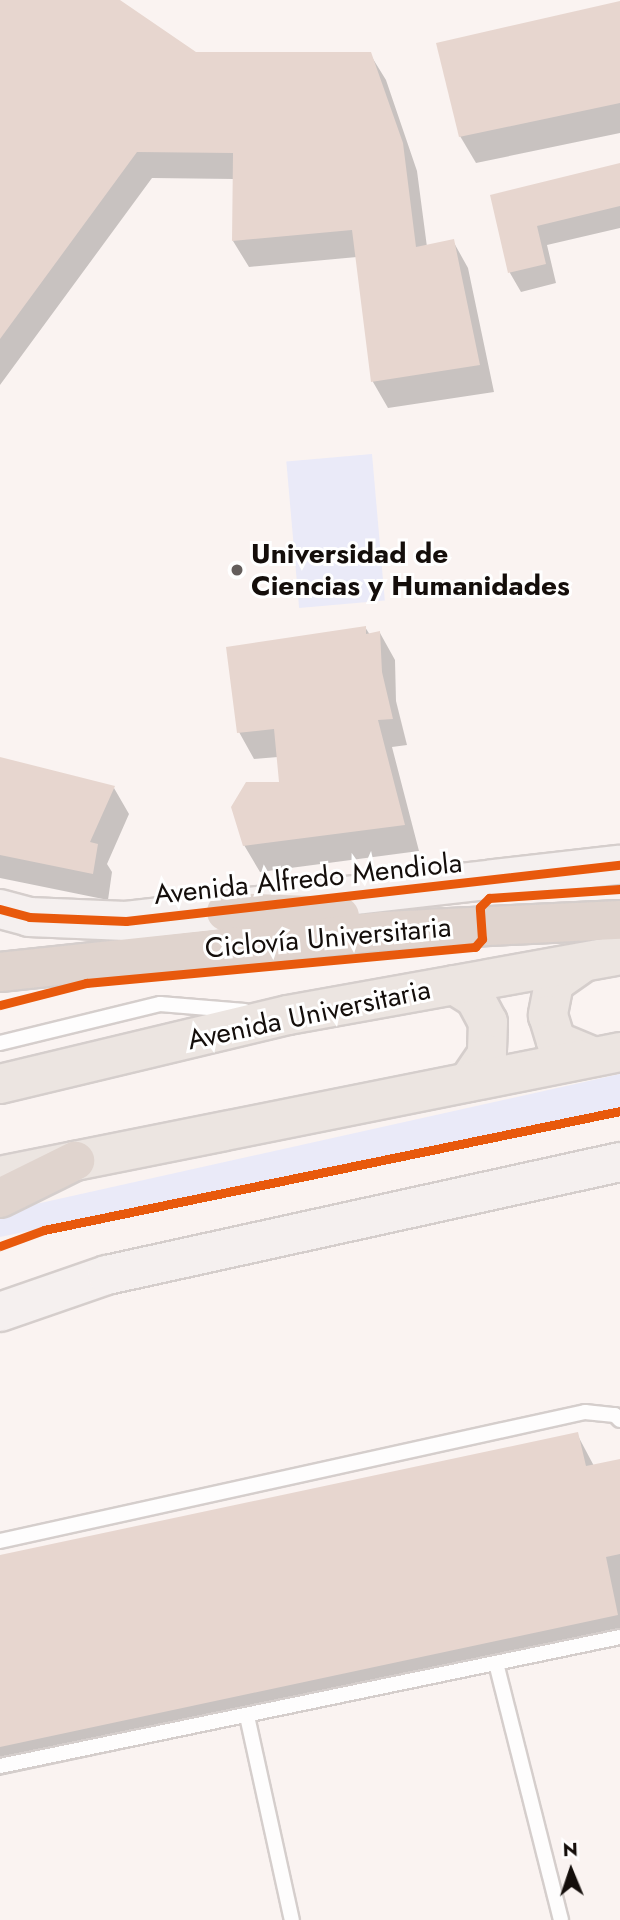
<!DOCTYPE html>
<html>
<head>
<meta charset="utf-8">
<style>
  body { margin:0 }
  #map { position:relative; width:620px; height:1920px; overflow:hidden; background:#faf3f1; font-family:Jost,sans-serif }
  div>[style] { position:absolute }
  [style*='--x'] { left:calc(var(--x)*1px); top:calc(var(--y)*1px); width:calc(var(--w)*1px); rotate:calc(var(--a)*1deg) }
  .green>* { inset:0; background:#eaeaf8; transform-origin:0 0 }
  .shadow>* { inset:0; background:#0003 }
  .building>* { inset:0; background:#e7d6cf }
  .roads { filter:drop-shadow(2px 0 #d5cecc) drop-shadow(-2px 0 #d5cecc) drop-shadow(0 2px #d5cecc) drop-shadow(0 -2px #d5cecc) }
  .lane>* { height:14px; margin:-7px; padding:0 7px; transform-origin:7px; border-radius:7px; background:#fefdfd }
  .secondary>* { height:38px; margin:-19px; padding:0 19px; transform-origin:19px; border-radius:19px; background:#f5f0ef }
  .primary>* { height:38px; margin:-19px; padding:0 19px; transform-origin:19px; border-radius:19px; background:#ece5e1 }
  .highway>* { height:38px; margin:-19px; padding:0 19px; transform-origin:19px; border-radius:19px; background:#e0d4ce }
  .cycleway>* { height:9px; margin:-4.5px; padding:0 4.5px; transform-origin:4.5px; border-radius:4.5px; background:#e8590c }
  .dots>* { width:19px; height:19px; translate:-50% -50%; box-sizing:border-box; border:4px solid #fff; border-radius:50% }
  span { translate:-50% -50%; white-space:nowrap; text-align:center; line-height:1.15; -webkit-text-stroke:6px #fff; paint-order:stroke }
  .poi-label { font-size:28px; color:#140e0b; font-weight:700 }
  .left { translate:0 -50%; text-align:left }
  .street-label { font-size:28px; color:#140e0b }
  .north { position:absolute; left:536px; top:1836px; width:70px; height:70px; -webkit-text-stroke:5px #fff; paint-order:stroke; rotate:358deg; font-size:19px; font-weight:700; line-height:28px; text-align:center; color:#140e0b }
  .north::after { content:''; display:block; margin:auto; width:24px; height:32px; background:#140e0b; clip-path:polygon(50% 0,100% 100%,50% 72%,0 100%) }
</style>
</head>
<body>
<div id="map">
  <div class="green">
    <i style="left:372px;top:454px;width:147px;height:86px;rotate:85deg"></i>
    <i style="clip-path:polygon(620px 1074px,620px 1108px,0 1237px,0 1219px,36px 1204px)"></i>
  </div>
  <div class="shadow">
    <i style="clip-path:polygon(0 0,117px 0,196px 54px,370px 54px,386px 80px,417px 171px,427px 247px,453px 241px,468px 268px,494px 392px,388px 408px,373px 382px,357px 257px,249px 267px,233px 241px,234px 179px,152px 178px,0 385px)"></i>
    <i style="clip-path:polygon(620px 9px,620px 133px,476px 163px,460px 136px)"></i>
    <i style="clip-path:polygon(620px 165px,620px 228px,547px 245px,556px 283px,521px 292px,510px 273px,492px 197px)"></i>
    <i style="clip-path:polygon(365px 627px,370px 635px,380px 633px,395px 660px,396px 701px,407px 745px,392px 747px,419px 851px,260px 872px,244px 845px,281px 784px,278px 757px,254px 759px,239px 732px)"></i>
    <i style="clip-path:polygon(0 759px,114px 788px,129px 814px,107px 864px,112px 872px,108px 900px,0 878px)"></i>
    <i style="clip-path:polygon(577px 1434px,594px 1466px,620px 1464px,620px 1644px,0 1776px,0 1557px)"></i>
  </div>
  <div class="building">
    <i style="clip-path:polygon(0 0,120px 0,196px 52px,371px 52px,403px 143px,416px 247px,454px 239px,480px 365px,371px 382px,352px 230px,232px 241px,233px 153px,137px 152px,0 339px)"></i>
    <i style="clip-path:polygon(620px 1px,620px 103px,459px 137px,436px 43px)"></i>
    <i style="clip-path:polygon(620px 163px,620px 206px,537px 226px,546px 264px,508px 273px,490px 195px)"></i>
    <i style="clip-path:polygon(366px 626px,366px 634px,380px 631px,382px 672px,393px 719px,378px 720px,405px 825px,243px 846px,231px 807px,246px 782px,279px 782px,274px 729px,237px 733px,226px 647px)"></i>
    <i style="clip-path:polygon(0 757px,115px 786px,90px 842px,98px 844px,93px 874px,0 855px)"></i>
    <i style="clip-path:polygon(578px 1432px,586px 1466px,620px 1459px,620px 1554px,606px 1557px,618px 1615px,0 1747px,0 1555px)"></i>
  </div>
  <div class="roads">
    <div class="lane">
      <i style="--x:0;--y:1043;--w:165;--a:-13.7"></i>
      <i style="--x:160;--y:1004;--w:85;--a:4.7"></i>
      <i style="--x:0;--y:1541;--w:599;--a:-12.44"></i>
      <i style="--x:585;--y:1412;--w:30;--a:6"></i>
      <i style="--x:615;--y:1415;--w:7;--a:45"></i>
      <i style="--x:496;--y:1663;--w:265;--a:75.8"></i>
      <i style="--x:247;--y:1716;--w:209;--a:77.6"></i>
      <i style="--x:0;--y:1766;--w:633;--a:-11.75"></i>
    </div>
    <div class="secondary">
      <i style="--x:0;--y:909;--w:30;--a:15"></i>
      <i style="--x:29;--y:917;--w:97;--a:2.4"></i>
      <i style="--x:126;--y:921;--w:497;--a:-6.5"></i>
      <i style="--x:0;--y:1312;--w:113;--a:-19.1"></i>
      <i style="--x:107;--y:1275;--w:525;--a:-12.42"></i>
    </div>
    <div class="primary">
      <i style="--x:584;--y:962;--w:37;--a:145"></i>
      <i style="--x:554;--y:983;--w:33;--a:101"></i>
      <i style="--x:548;--y:1015;--w:27;--a:73"></i>
      <i style="--x:556;--y:1041;--w:41;--a:22.8"></i>
      <i style="--x:454;--y:985;--w:25;--a:32"></i>
      <i style="--x:475;--y:998;--w:27;--a:62"></i>
      <i style="--x:488;--y:1022;--w:32;--a:92"></i>
      <i style="--x:487;--y:1054;--w:34;--a:124"></i>
      <i style="--x:0;--y:1084;--w:296;--a:-13.5"></i>
      <i style="--x:288;--y:1015;--w:337;--a:-10.2"></i>
      <i style="--x:0;--y:1176;--w:632;--a:-11.31"></i>
    </div>
    <div class="highway">
      <i style="--x:226;--y:912;--w:114;--a:2"></i>
      <i style="--x:0;--y:972;--w:386;--a:-6.1"></i>
      <i style="--x:384;--y:931;--w:236;--a:-2.7"></i>
      <i style="--x:0;--y:1198;--w:84;--a:-26.3"></i>
    </div>
  </div>
  <div class="cycleway">
    <i style="--x:0;--y:909;--w:30;--a:15"></i>
    <i style="--x:29;--y:917;--w:97;--a:2.4"></i>
    <i style="--x:126;--y:921;--w:497;--a:-6.5"></i>
    <i style="--x:0;--y:1005;--w:89;--a:-14.3"></i>
    <i style="--x:86;--y:983;--w:391;--a:-5.3"></i>
    <i style="--x:475;--y:947;--w:11;--a:-49"></i>
    <i style="--x:482;--y:939;--w:32;--a:-94"></i>
    <i style="--x:480;--y:907;--w:13;--a:-45"></i>
    <i style="--x:489;--y:898;--w:131;--a:-3.9"></i>
    <i style="--x:0;--y:1246;--w:47;--a:-20"></i>
    <i style="--x:44;--y:1230;--w:588;--a:-11.67"></i>
  </div>
  <div class="dots">
    <i style="left:237px;top:570px;background:#645e5c"></i>
  </div>
  <div class="poi-label">
    <span class="left" style="left:251px;top:570px">Universidad de<br>Ciencias y Humanidades</span>
  </div>
  <div class="street-label">
    <span style="left:308px;top:879px;rotate:-6deg">Avenida Alfredo Mendiola</span>
    <span style="left:328px;top:938px;rotate:-5deg">Ciclovía Universitaria</span>
    <span style="left:309px;top:1015px;rotate:-12deg">Avenida Universitaria</span>
  </div>
  <div class="north">N</div>
</div>
</body>
</html>
